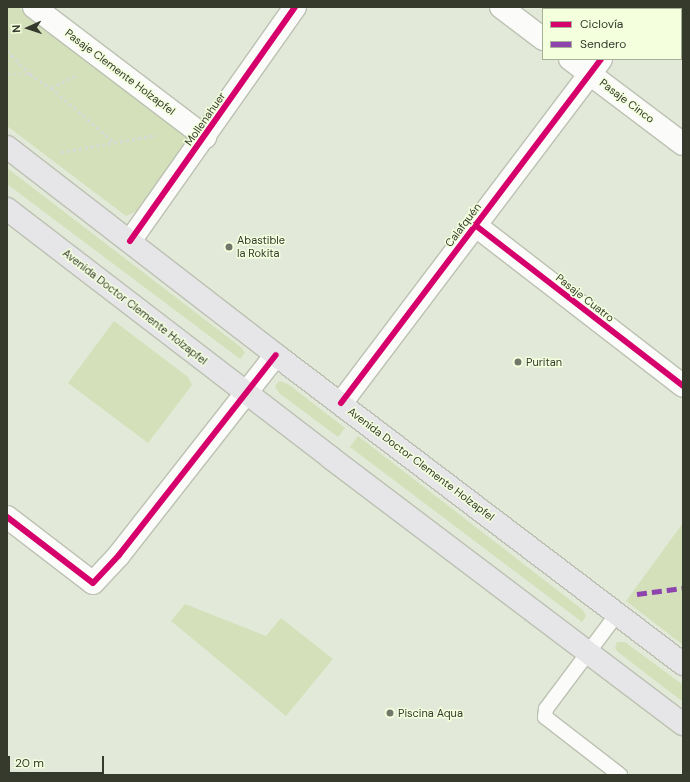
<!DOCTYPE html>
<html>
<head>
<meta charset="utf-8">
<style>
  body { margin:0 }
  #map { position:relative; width:690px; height:782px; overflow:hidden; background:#e3e9d8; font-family:"DM Sans",sans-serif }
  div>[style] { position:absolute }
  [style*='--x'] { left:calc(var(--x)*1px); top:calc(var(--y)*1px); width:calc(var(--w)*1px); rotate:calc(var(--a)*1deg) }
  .green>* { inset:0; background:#d3e0ba }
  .path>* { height:2.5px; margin-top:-1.25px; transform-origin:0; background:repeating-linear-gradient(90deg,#d6d8d3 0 3px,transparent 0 6px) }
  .roads { filter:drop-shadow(1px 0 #bcc1b3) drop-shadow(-1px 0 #bcc1b3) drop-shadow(0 1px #bcc1b3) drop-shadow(0 -1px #bcc1b3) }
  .service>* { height:14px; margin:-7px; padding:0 7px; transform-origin:7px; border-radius:7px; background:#fbfcf9 }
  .minor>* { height:22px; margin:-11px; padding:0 11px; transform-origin:11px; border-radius:11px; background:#fbfcf9 }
  .primary>* { height:22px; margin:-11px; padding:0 11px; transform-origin:11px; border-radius:11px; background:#e6e6e8 }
  .quiet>* { height:5px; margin-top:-2.5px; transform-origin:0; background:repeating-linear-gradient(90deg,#8e44ad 0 10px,transparent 0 15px) }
  .cycleway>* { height:6px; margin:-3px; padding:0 3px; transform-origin:3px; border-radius:3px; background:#d6006c }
  .dots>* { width:11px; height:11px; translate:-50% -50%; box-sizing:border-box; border:2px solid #f3ffdd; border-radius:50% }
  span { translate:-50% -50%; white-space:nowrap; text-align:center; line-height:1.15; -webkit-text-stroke:3px #f3ffdd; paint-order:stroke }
  .street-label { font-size:11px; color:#363a2d }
  .poi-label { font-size:11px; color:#363a2d }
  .left { translate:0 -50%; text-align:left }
  .frame { position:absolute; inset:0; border:8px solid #363a2d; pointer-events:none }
  .legend { position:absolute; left:542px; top:8px; width:140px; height:52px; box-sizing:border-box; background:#f3ffdd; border:1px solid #a7b097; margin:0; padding:5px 7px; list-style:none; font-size:12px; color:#363a2d }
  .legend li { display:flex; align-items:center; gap:8px; height:20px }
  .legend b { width:20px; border:1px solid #a7b097 }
  .north { position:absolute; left:8px; top:8px; width:40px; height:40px; -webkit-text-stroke:3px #f3ffdd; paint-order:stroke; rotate:267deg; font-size:11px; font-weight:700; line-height:16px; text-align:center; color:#363a2d }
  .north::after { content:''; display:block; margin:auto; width:14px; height:18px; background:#363a2d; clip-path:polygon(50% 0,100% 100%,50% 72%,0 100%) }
  .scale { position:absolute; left:8px; top:756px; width:96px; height:18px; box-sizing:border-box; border:2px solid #363a2d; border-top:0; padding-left:5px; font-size:12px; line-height:14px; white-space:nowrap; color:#363a2d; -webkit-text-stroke:3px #f3ffdd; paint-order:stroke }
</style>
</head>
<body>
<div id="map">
  <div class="green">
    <i style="clip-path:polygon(7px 7px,18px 7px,193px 139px,139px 210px,126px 216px,7px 126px)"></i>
    <i style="clip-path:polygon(7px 168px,242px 348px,245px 353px,240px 359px,7px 184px)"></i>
    <i style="clip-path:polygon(114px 321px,188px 377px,192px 385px,148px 443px,68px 383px)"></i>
    <i style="clip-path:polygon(279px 381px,288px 384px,345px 428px,338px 437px,279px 393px,275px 386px)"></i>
    <i style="clip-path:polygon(358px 436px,583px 610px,586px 616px,582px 622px,350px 447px)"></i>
    <i style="clip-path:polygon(683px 523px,683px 645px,626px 601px)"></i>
    <i style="clip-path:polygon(185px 604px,266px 636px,281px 618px,333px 659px,286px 716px,171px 621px)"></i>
    <i style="clip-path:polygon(617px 642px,625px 642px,683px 685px,683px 702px,618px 652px,615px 648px)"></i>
  </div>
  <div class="path">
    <i style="--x:7;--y:37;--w:13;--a:-51"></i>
    <i style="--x:7;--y:51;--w:33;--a:45"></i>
    <i style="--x:7;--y:74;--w:23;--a:0"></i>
    <i style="--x:30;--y:74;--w:25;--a:34"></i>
    <i style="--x:51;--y:88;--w:83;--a:40.6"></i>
    <i style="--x:51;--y:88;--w:28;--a:-27"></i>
    <i style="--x:61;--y:152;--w:97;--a:-10.1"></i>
  </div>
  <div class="roads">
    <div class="service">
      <i style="--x:617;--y:614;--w:119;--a:126.8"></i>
      <i style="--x:546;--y:709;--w:8;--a:97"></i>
      <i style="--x:545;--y:717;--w:95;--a:37.7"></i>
    </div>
    <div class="minor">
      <i style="--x:34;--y:7;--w:215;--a:37.2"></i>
      <i style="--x:501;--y:7;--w:53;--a:37.3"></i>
      <i style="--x:639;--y:9;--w:3;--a:-45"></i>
      <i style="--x:570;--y:59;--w:141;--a:37"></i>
      <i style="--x:475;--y:225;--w:263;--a:37.7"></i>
      <i style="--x:130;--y:241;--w:286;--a:-54.8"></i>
      <i style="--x:341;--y:403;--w:431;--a:-52.9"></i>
      <i style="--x:7;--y:517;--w:108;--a:37.5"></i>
      <i style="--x:93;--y:583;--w:38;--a:-47"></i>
      <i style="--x:119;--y:555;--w:254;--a:-51.9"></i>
    </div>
    <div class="primary">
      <i style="--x:7;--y:147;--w:340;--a:37.7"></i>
      <i style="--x:276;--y:355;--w:511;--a:37.21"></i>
      <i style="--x:7;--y:209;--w:409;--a:37.5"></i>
      <i style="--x:331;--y:458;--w:441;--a:37.1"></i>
    </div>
  </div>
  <div class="quiet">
    <i style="--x:637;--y:594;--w:46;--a:-7.4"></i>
  </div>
  <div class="cycleway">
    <i style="--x:475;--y:225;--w:263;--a:37.7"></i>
    <i style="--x:130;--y:241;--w:286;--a:-54.8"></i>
    <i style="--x:341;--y:403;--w:431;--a:-52.9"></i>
    <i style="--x:7;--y:517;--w:108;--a:37.5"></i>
    <i style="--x:93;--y:583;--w:38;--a:-47"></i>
    <i style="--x:119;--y:555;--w:254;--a:-51.9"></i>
  </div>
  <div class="dots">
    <i style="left:229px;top:247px;background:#737769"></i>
    <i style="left:518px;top:362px;background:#737769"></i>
    <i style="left:390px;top:713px;background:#737769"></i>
  </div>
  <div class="street-label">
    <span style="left:120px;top:72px;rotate:37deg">Pasaje Clemente Holzapfel</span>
    <span style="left:627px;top:101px;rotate:37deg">Pasaje Cinco</span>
    <span style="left:205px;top:119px;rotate:-55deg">Mollenahuer</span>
    <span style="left:463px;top:225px;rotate:-53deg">Calafquén</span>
    <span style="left:585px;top:298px;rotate:38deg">Pasaje Cuatro</span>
    <span style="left:135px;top:307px;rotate:38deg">Avenida Doctor Clemente Holzapfel</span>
    <span style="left:421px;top:464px;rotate:37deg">Avenida Doctor Clemente Holzapfel</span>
  </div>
  <div class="poi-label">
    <span class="left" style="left:237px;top:247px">Abastible<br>la Rokita</span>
    <span class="left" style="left:526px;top:362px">Puritan</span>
    <span class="left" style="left:398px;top:713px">Piscina Aqua</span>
  </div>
  <div class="frame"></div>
  <ul class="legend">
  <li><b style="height:5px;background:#d6006c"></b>Ciclovía</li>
  <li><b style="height:5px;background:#8e44ad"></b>Sendero</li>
  </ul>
  <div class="north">N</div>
  <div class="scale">20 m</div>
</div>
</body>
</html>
